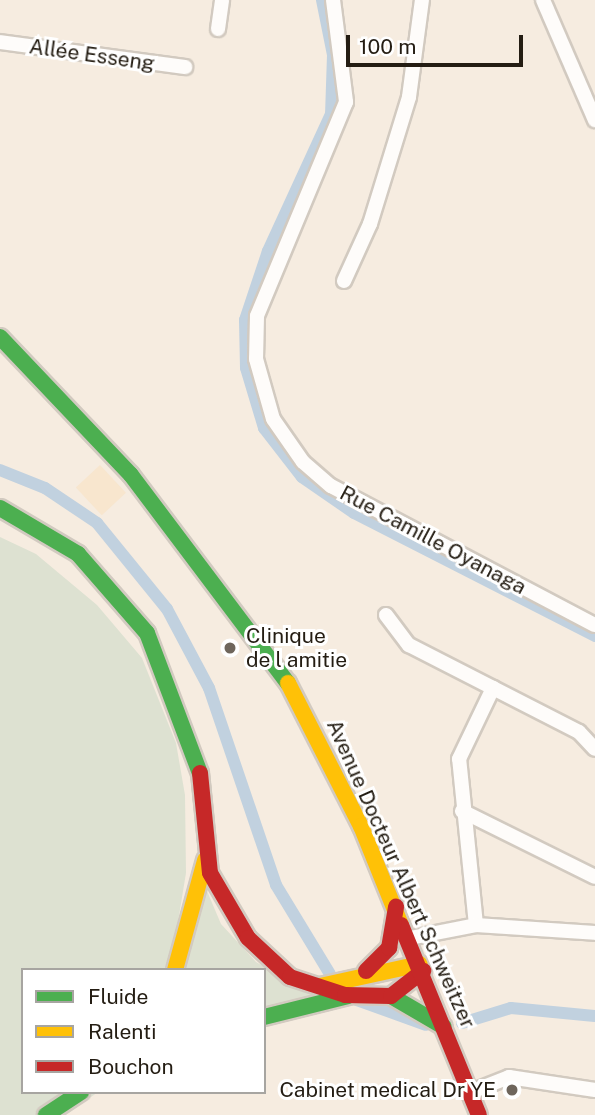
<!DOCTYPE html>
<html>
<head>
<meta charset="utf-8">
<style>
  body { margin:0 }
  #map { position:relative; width:595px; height:1115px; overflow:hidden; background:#f6ece0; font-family:"Public Sans",sans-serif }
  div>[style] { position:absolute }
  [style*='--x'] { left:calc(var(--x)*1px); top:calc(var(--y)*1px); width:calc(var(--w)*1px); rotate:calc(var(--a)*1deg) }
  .built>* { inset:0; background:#f8e6ce; transform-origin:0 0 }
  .green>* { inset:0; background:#dde1d1 }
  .canal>* { height:12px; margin:-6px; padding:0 6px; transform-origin:6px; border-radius:6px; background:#c1d1df }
  .roads { filter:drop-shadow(2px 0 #d2cac0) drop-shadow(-2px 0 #d2cac0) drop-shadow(0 2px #d2cac0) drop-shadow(0 -2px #d2cac0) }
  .street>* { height:14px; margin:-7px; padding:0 7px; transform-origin:7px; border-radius:7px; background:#fefcfa }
  .fast>* { height:16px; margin:-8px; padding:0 8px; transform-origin:8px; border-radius:8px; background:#4caf50 }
  .slow>* { height:16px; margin:-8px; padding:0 8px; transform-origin:8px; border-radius:8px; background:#ffc107 }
  .jam>* { height:16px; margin:-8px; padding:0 8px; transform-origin:8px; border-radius:8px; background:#c62828 }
  .dots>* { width:19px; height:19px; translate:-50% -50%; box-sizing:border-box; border:4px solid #fff; border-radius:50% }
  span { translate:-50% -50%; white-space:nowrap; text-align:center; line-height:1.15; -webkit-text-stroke:6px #fff; paint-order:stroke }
  .street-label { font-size:21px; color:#241d13 }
  .poi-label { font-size:21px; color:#241d13 }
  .left { translate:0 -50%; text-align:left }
  .right { translate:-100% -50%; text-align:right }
  .legend { position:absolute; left:21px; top:968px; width:245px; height:126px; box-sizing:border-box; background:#fff; border:2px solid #a7a5a1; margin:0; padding:9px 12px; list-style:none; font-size:21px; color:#241d13 }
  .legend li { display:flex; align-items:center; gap:14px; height:35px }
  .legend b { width:35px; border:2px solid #a7a5a1 }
  .scale { position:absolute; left:346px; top:35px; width:177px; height:32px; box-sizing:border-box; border:4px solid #241d13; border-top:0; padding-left:9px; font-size:21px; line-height:24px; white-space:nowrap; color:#241d13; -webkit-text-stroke:5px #fff; paint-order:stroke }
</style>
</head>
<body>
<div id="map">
  <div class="built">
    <i style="left:100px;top:465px;width:38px;height:33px;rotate:47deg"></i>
  </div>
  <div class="green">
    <i style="clip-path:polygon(0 537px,36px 554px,97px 605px,142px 658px,176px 743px,185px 795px,186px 873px,170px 970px,23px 970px,23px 1092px,98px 1092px,66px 1115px,0 1115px)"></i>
    <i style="clip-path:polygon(204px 884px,221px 924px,256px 962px,313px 995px,264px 1009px,264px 970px,177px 970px)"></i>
  </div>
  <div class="canal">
    <i style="--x:322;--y:0;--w:56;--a:78.7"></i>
    <i style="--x:333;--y:55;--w:59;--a:91.9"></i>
    <i style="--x:331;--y:114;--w:151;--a:114.7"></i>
    <i style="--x:268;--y:251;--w:73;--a:108.4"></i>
    <i style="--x:245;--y:320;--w:48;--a:88.8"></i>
    <i style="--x:246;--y:368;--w:63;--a:73.3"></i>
    <i style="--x:264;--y:428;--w:62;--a:52.2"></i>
    <i style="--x:302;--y:477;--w:63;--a:34.7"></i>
    <i style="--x:354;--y:513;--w:271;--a:27"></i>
    <i style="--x:0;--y:470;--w:48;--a:21.8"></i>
    <i style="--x:45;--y:488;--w:63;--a:33.9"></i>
    <i style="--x:97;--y:523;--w:111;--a:50.9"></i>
    <i style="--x:167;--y:609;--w:89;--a:62"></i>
    <i style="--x:209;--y:688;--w:208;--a:71.2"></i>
    <i style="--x:276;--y:885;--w:104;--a:58.8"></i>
    <i style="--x:357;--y:1000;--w:73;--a:19.9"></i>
    <i style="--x:462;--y:1023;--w:51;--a:-17"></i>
    <i style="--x:511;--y:1008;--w:84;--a:5.4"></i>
  </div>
  <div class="roads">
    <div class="street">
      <i style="--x:333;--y:0;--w:103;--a:82.7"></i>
      <i style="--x:346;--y:102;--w:232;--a:112.6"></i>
      <i style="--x:257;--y:316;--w:43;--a:91.3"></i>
      <i style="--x:256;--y:359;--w:62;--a:74.2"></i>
      <i style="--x:273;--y:419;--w:52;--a:55.1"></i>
      <i style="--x:303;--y:462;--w:37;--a:41"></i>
      <i style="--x:331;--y:486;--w:298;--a:27.8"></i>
      <i style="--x:543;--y:0;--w:131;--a:66.6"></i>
      <i style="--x:218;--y:29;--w:29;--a:-82"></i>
      <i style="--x:0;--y:42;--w:187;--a:7.7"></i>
      <i style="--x:344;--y:281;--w:63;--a:-65.5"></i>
      <i style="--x:370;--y:224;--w:133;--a:-72.9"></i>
      <i style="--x:409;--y:97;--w:98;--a:-82.4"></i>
      <i style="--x:386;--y:615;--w:38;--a:53"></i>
      <i style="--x:409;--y:645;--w:191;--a:27.1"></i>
      <i style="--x:579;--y:732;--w:23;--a:47"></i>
      <i style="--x:462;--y:811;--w:148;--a:26.4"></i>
      <i style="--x:476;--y:925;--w:167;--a:-95.8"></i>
      <i style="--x:459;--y:759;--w:79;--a:-64.4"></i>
      <i style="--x:410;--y:938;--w:67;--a:-11.1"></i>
      <i style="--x:476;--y:925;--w:119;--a:3.8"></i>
      <i style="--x:471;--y:1092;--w:41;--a:-21.5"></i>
      <i style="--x:509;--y:1077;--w:87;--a:8.6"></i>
    </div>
    <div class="fast">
      <i style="--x:0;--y:337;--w:190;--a:46.5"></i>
      <i style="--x:131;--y:475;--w:261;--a:53"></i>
      <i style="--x:0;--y:508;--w:91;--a:30.5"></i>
      <i style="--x:78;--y:554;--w:105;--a:48.9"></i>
      <i style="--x:147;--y:633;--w:150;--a:69.3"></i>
      <i style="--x:391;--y:996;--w:61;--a:30.3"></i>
      <i style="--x:264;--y:1017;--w:87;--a:-14"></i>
      <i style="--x:46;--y:1115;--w:42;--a:-33.3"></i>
    </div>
    <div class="slow">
      <i style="--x:288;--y:683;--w:161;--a:63"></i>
      <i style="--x:361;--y:826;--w:107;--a:68"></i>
      <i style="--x:175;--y:970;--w:114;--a:-74.7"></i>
      <i style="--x:320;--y:986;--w:102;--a:-12.4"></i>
    </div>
    <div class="jam">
      <i style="--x:200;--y:773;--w:100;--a:84.3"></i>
      <i style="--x:210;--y:873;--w:75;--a:59.7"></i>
      <i style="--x:248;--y:938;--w:57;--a:42.9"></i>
      <i style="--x:290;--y:977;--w:58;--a:18.1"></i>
      <i style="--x:345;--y:995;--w:46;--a:1.2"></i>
      <i style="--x:391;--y:996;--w:41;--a:-38"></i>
      <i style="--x:401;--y:925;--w:205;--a:67.7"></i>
      <i style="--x:366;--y:971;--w:33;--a:-45"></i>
      <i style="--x:389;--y:948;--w:42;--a:-80.3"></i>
    </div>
  </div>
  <div class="dots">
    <i style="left:230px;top:648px;background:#6e655b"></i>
    <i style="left:512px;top:1090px;background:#6e655b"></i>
  </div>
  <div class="street-label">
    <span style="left:92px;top:55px;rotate:8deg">Allée Esseng</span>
    <span style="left:433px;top:540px;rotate:28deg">Rue Camille Oyanaga</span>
    <span style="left:401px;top:874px;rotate:66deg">Avenue Docteur Albert Schweitzer</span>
  </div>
  <div class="poi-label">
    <span class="left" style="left:246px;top:648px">Clinique<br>de l amitie</span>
    <span class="right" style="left:496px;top:1090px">Cabinet medical Dr YE</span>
  </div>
  <ul class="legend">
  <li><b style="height:9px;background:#4caf50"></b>Fluide</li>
  <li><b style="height:9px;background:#ffc107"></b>Ralenti</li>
  <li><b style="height:9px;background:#c62828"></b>Bouchon</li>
  </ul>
  <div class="scale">100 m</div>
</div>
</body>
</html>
